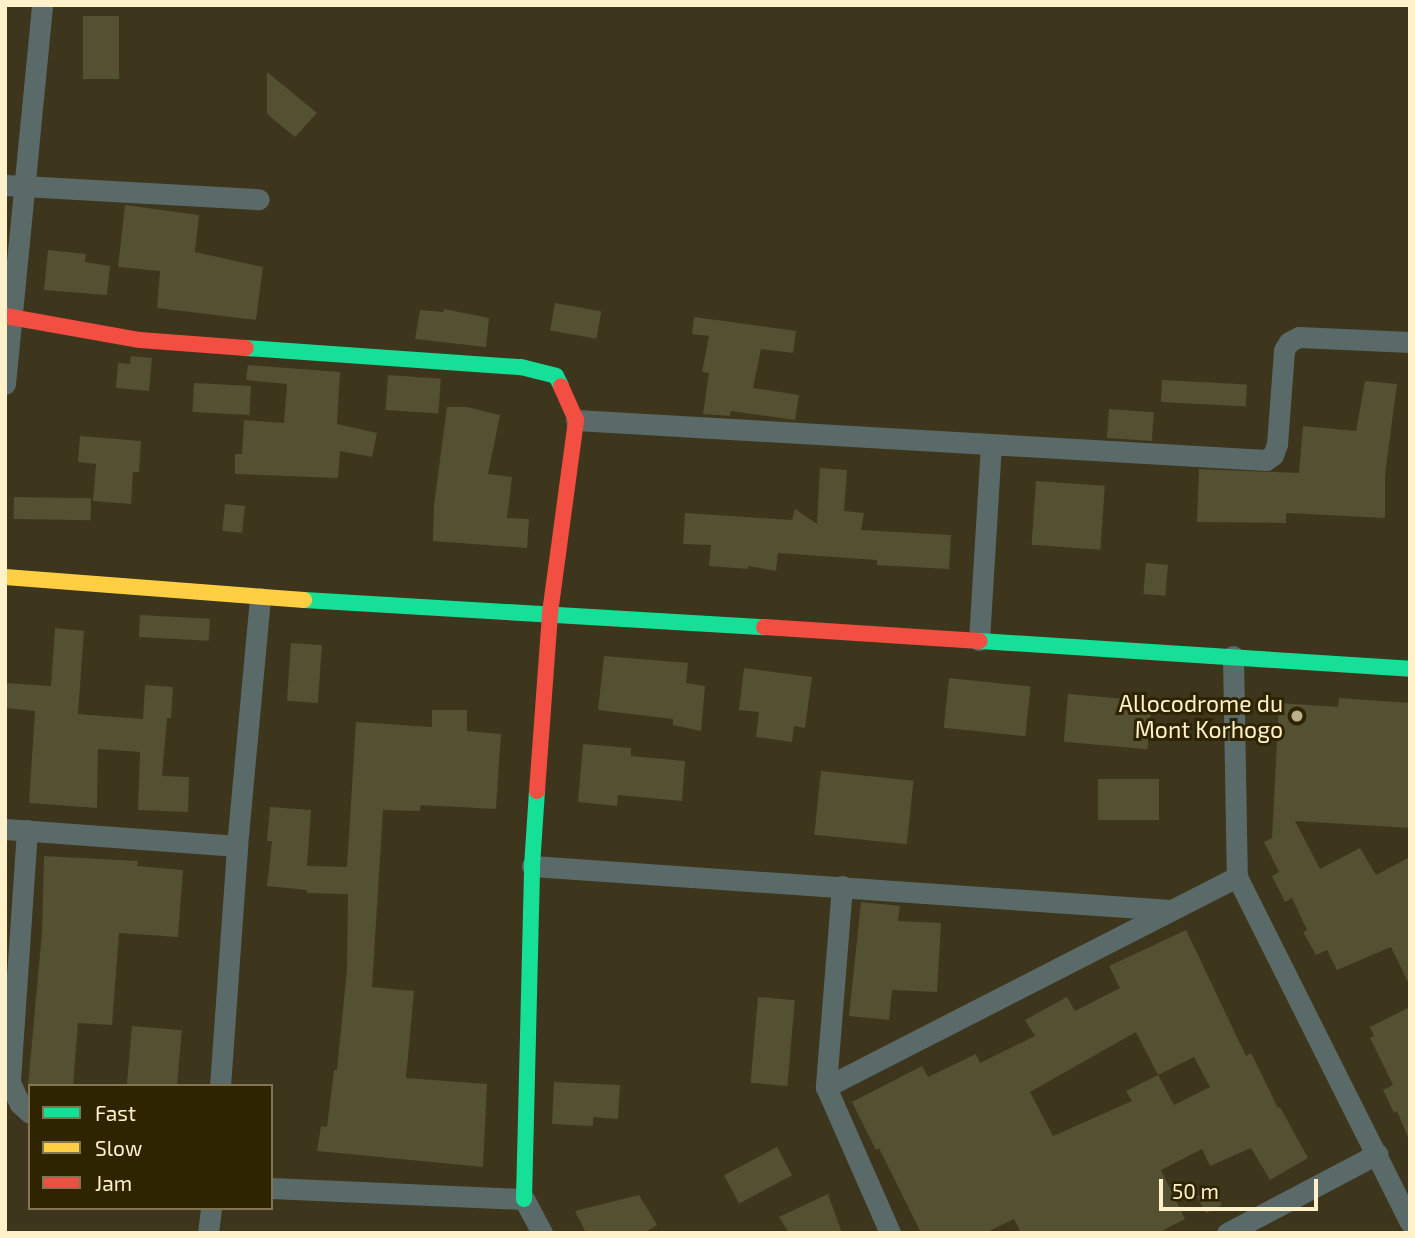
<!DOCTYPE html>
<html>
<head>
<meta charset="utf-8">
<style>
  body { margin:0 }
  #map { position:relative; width:1415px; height:1238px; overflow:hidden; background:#3d351c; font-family:"Exo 2",sans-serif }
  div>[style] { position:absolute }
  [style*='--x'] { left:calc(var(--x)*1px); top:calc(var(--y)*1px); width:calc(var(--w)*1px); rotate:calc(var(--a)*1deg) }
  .building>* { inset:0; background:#545032; transform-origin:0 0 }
  .street>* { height:21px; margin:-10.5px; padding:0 10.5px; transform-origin:10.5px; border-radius:10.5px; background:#5a6a69 }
  .fast>* { height:16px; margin:-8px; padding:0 8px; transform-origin:8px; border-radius:8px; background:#16e098 }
  .slow>* { height:16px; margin:-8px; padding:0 8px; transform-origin:8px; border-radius:8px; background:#ffcf43 }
  .jam>* { height:16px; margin:-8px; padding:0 8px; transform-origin:8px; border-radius:8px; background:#f24e42 }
  .dots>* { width:19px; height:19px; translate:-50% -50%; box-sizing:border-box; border:4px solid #2e2400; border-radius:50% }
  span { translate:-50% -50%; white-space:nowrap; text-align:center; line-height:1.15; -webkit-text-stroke:6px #2e2400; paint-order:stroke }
  .poi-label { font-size:23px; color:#fff2ca }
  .right { translate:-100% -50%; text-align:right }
  .frame { position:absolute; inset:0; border:7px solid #fff2ca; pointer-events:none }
  .legend { position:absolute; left:28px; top:1084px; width:245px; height:126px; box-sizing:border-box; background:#2e2400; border:2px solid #827651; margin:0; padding:9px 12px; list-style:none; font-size:21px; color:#fff2ca }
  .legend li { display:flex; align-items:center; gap:14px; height:35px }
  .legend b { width:35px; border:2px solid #827651 }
  .scale { position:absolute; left:1159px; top:1179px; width:159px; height:32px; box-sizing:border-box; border:4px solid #fff2ca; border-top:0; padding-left:9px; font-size:21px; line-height:24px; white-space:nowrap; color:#fff2ca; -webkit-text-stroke:5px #2e2400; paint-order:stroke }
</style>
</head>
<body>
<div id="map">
  <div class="building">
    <i style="left:83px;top:16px;width:36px;height:63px"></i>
    <i style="clip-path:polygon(267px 72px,317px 113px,295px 137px,267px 114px)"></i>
    <i style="clip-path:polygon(125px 205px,199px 215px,195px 252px,263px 267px,256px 320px,157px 308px,160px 271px,118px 267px)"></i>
    <i style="clip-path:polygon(48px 250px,86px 254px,85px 262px,110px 266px,107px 295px,44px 290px)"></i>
    <i style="left:555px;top:303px;width:47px;height:28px;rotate:10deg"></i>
    <i style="clip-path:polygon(444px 309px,489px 318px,486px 347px,415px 339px,420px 310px,443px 312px)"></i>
    <i style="clip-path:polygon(694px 317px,796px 331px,793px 353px,761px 349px,753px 388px,799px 395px,795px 420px,731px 411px,730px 416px,703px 414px,709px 373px,702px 372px,709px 336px,692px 334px)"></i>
    <i style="clip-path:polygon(131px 356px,152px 358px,149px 391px,116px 388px,118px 363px,130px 364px)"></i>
    <i style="clip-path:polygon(248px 365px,340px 372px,337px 424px,377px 433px,372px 457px,340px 451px,338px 478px,235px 474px,235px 454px,242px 454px,244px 420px,284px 423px,287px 384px,246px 380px)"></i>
    <i style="left:388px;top:375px;width:53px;height:35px;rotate:4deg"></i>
    <i style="left:1162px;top:380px;width:85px;height:22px;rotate:3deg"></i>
    <i style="clip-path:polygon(1365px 381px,1397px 384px,1385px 475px,1385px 518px,1286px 513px,1286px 523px,1197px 522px,1199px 469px,1299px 473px,1303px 426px,1356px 431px)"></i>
    <i style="left:194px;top:383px;width:57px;height:29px;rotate:3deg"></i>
    <i style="clip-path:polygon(447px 407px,467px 407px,500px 415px,488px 474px,512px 477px,507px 518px,529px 519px,527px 548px,433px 541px,434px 505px)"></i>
    <i style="left:1109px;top:409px;width:45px;height:29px;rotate:4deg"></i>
    <i style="clip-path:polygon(80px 436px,141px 441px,139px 472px,133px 472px,131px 504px,93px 501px,96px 464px,78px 462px)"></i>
    <i style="clip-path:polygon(820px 468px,847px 470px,844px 511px,864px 513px,861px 530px,951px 535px,949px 569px,877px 565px,877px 560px,778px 553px,776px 571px,748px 566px,748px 569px,709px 566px,711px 545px,683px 544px,685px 513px,792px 520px,795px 509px,817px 524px)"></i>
    <i style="left:1036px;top:481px;width:69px;height:64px;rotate:4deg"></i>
    <i style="left:14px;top:497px;width:77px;height:22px;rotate:1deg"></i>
    <i style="left:225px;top:504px;width:20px;height:27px;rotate:6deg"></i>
    <i style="left:1146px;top:563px;width:22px;height:31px;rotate:5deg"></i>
    <i style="left:140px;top:615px;width:70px;height:22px;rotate:3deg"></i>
    <i style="clip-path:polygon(55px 628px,84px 631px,78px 714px,143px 719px,145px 685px,173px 687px,171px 718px,167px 718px,162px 776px,189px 777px,188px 812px,138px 810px,140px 752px,98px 749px,97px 808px,29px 803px,35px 711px,5px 708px,5px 683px,51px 686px)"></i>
    <i style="left:291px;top:643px;width:31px;height:58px;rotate:4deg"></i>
    <i style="clip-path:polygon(604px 656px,688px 663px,686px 683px,705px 686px,701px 731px,673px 725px,673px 719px,598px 710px)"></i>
    <i style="clip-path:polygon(744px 668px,812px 677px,805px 728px,794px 726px,792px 742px,756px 737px,759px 712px,739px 710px)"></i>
    <i style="left:949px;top:678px;width:82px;height:50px;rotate:6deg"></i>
    <i style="left:1068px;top:694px;width:84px;height:48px;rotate:5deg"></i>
    <i style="clip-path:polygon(1339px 698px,1410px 703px,1410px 828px,1295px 821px,1320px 869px,1360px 848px,1376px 875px,1410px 857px,1410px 986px,1391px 947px,1337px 970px,1327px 950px,1316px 955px,1303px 932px,1307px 930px,1292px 898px,1285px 902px,1272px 876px,1279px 872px,1264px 842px,1272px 838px,1279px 703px,1338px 707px)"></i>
    <i style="clip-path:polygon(432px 710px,467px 710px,467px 731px,501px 734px,496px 809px,421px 805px,420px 811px,383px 810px,372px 987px,414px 991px,406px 1078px,487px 1084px,483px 1167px,317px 1151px,321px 1126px,327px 1127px,334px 1070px,337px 1070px,347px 969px,348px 894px,307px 893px,307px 890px,267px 886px,272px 841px,267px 841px,270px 807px,311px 810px,307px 866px,347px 867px,356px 722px,432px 727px)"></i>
    <i style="clip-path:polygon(583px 744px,631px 748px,631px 756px,685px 761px,682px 801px,618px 795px,617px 806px,578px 802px)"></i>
    <i style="left:821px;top:771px;width:93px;height:64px;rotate:6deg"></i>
    <i style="left:1098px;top:779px;width:61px;height:41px"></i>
    <i style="clip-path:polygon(44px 856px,138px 861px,137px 866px,183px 870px,178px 937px,119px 933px,112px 1025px,78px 1023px,73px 1086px,28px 1086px,42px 932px)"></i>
    <i style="clip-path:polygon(861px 902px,900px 906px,898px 921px,941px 923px,937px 992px,892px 990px,889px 1020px,849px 1016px)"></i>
    <i style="clip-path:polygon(evenodd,1186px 930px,1246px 1056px,1251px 1053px,1278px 1108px,1280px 1107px,1308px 1158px,1270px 1180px,1251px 1148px,1210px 1166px,1202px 1149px,1161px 1170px,1185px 1219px,1158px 1233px,1021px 1233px,1014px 1219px,985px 1233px,921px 1233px,879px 1148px,876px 1150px,852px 1102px,922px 1066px,928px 1077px,976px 1054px,980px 1063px,1035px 1036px,1025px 1020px,1067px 997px,1075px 1011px,1120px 988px,1109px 966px,1186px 930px,1136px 1032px,1158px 1075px,1126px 1091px,1132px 1101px,1053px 1136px,1030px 1092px,1136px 1032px,1186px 930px,1194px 1057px,1210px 1087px,1174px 1105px,1158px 1075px,1194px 1057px)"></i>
    <i style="left:758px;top:997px;width:37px;height:86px;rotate:5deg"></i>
    <i style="clip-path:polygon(1410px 1007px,1410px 1140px,1409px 1140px,1397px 1111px,1394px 1113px,1383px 1090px,1393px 1085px,1370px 1038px,1374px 1036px,1370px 1027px)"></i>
    <i style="left:132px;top:1026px;width:50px;height:60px;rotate:5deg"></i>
    <i style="clip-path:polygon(554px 1082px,620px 1085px,618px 1119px,593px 1117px,593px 1126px,552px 1124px)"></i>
    <i style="left:777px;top:1147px;width:32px;height:60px;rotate:62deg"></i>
    <i style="left:1213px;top:1188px;width:19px;height:18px;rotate:62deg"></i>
    <i style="clip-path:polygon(828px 1194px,842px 1233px,789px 1233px,779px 1217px)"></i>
    <i style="clip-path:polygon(639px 1195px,657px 1225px,644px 1233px,586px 1233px,575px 1211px)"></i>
  </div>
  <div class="street">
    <i style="--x:5;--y:185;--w:254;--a:3.2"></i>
    <i style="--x:5;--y:384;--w:381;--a:-84.4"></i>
    <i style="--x:576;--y:420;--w:691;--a:3.32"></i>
    <i style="--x:1266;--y:460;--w:9;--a:-36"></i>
    <i style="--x:1273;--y:455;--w:12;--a:-70"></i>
    <i style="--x:1277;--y:444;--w:94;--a:-85.7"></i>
    <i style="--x:1284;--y:350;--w:9;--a:-58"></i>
    <i style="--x:1289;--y:342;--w:11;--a:-27"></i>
    <i style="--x:1299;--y:337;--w:111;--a:2.6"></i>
    <i style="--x:979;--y:640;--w:195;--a:-86.5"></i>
    <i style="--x:1233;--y:656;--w:221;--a:89"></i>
    <i style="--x:1237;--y:877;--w:386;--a:63.4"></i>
    <i style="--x:5;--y:829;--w:233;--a:4.2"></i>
    <i style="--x:27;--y:830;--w:253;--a:93.9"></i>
    <i style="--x:10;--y:1082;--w:24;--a:66"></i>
    <i style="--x:20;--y:1104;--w:13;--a:42"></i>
    <i style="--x:532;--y:866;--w:640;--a:3.95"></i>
    <i style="--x:842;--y:886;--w:202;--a:94.6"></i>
    <i style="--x:826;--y:1087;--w:159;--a:66.3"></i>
    <i style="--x:220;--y:1086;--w:241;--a:-85.9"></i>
    <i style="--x:237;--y:846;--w:249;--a:-84.7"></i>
    <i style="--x:826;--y:1087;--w:462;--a:-27.1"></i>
    <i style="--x:271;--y:1188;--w:253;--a:2.5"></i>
    <i style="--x:524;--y:1199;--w:38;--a:62"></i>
    <i style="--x:208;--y:1233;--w:25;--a:-83"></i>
    <i style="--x:1227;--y:1233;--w:170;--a:-27.8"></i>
  </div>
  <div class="fast">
    <i style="--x:246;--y:348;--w:276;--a:4"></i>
    <i style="--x:521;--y:367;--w:36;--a:14"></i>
    <i style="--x:556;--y:376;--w:11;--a:63"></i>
    <i style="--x:304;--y:600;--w:461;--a:3.4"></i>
    <i style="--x:980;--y:641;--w:431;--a:3.7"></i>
    <i style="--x:524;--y:1199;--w:333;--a:-88.6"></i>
    <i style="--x:532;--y:866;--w:75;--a:-86.2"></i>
  </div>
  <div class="slow">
    <i style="--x:5;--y:577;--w:300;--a:4.4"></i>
  </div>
  <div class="jam">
    <i style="--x:5;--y:316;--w:137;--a:10.1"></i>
    <i style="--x:140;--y:340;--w:106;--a:4.3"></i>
    <i style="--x:764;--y:627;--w:216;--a:3.7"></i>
    <i style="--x:537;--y:791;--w:178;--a:-85.8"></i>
    <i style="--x:550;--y:613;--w:195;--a:-82.3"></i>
    <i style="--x:576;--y:420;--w:37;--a:-114"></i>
  </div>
  <div class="dots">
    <i style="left:1297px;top:716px;background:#bbb08d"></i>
  </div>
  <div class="poi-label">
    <span class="right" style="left:1283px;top:716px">Allocodrome du<br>Mont Korhogo</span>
  </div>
  <div class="frame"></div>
  <ul class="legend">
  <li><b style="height:9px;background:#16e098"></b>Fast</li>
  <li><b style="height:9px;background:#ffcf43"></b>Slow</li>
  <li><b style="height:9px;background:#f24e42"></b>Jam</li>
  </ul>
  <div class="scale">50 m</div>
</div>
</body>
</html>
